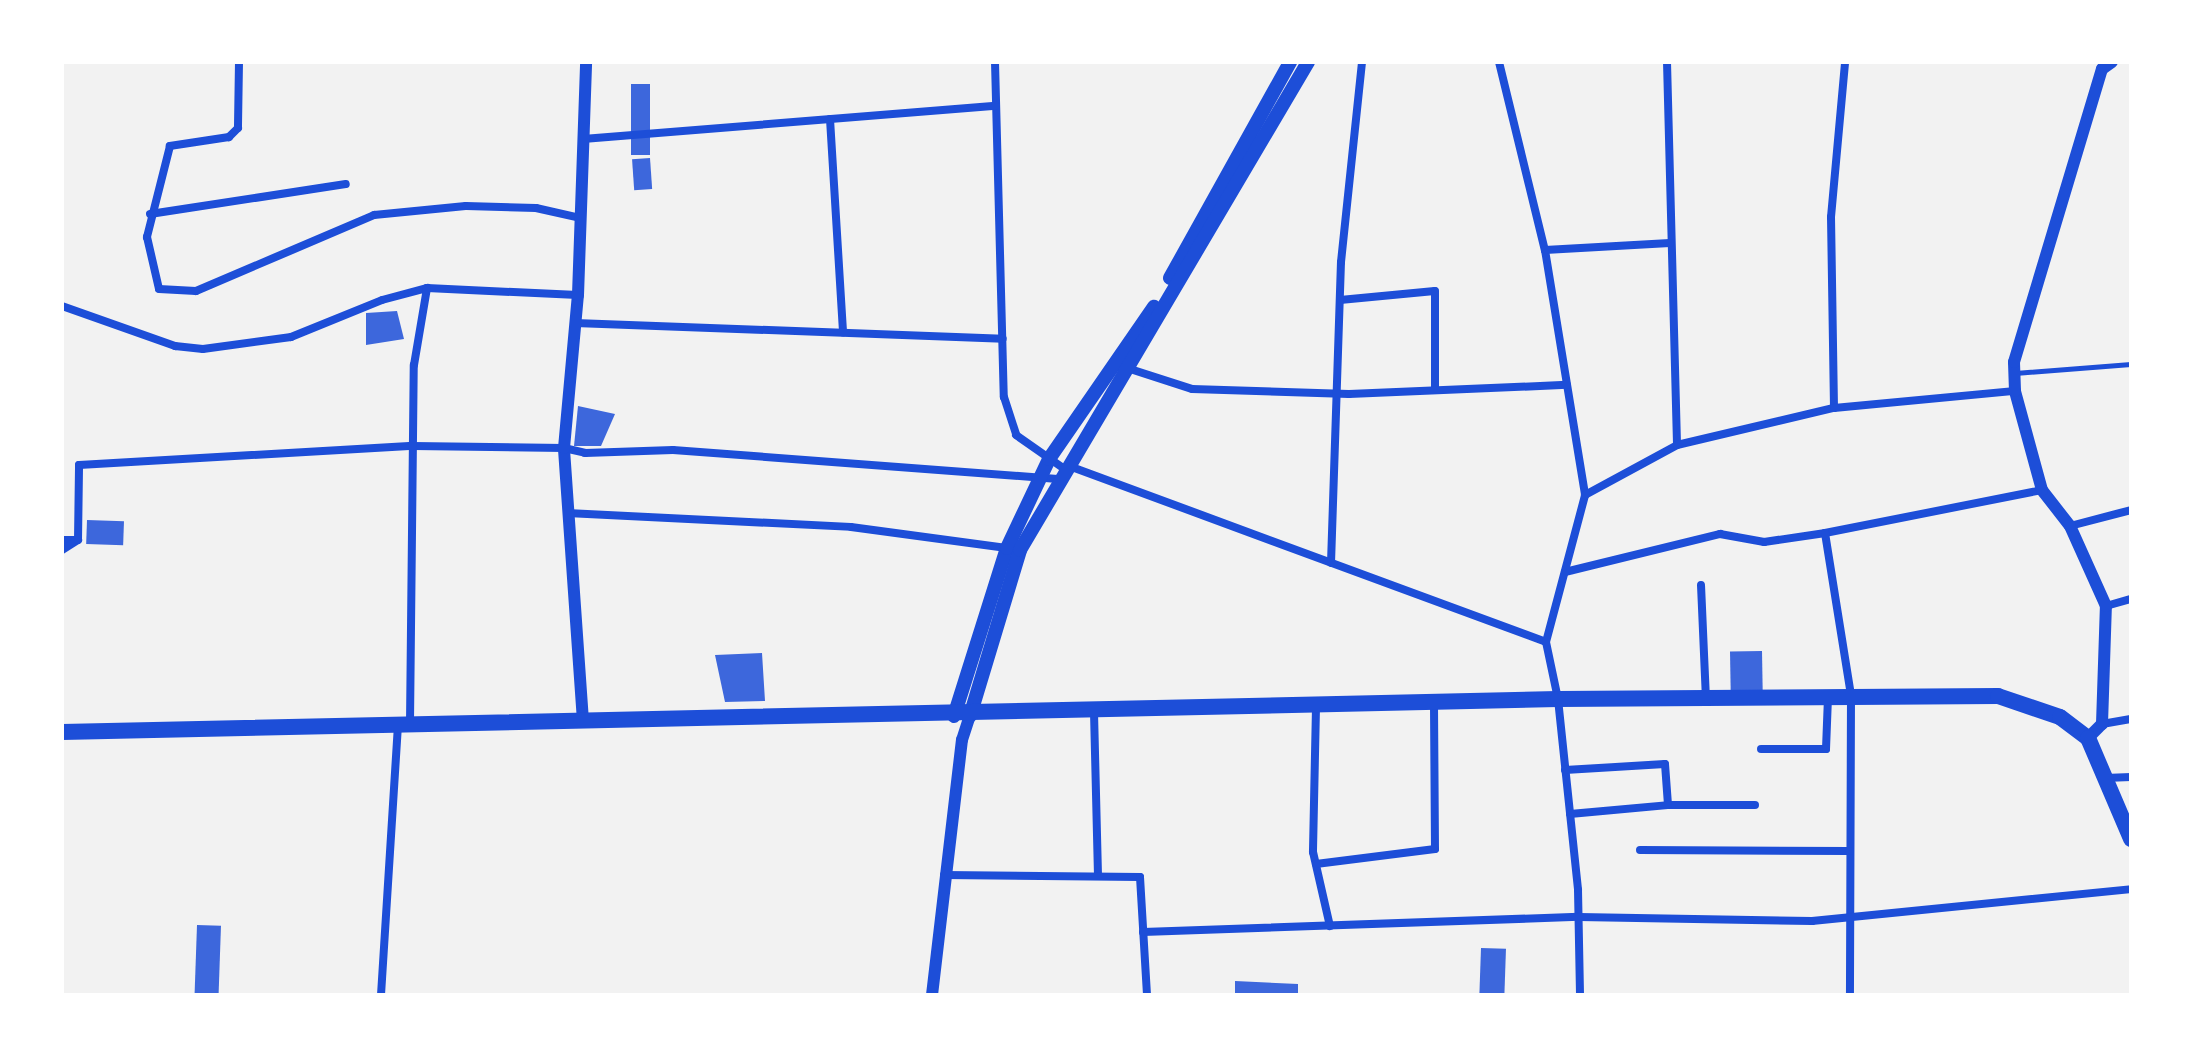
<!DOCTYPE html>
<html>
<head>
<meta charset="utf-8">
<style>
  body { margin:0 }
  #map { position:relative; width:2193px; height:1057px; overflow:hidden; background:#f2f2f2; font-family:Commissioner,sans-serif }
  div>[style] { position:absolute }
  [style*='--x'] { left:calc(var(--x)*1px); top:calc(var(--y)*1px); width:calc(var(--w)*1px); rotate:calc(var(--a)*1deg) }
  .building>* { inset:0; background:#3d67dc; transform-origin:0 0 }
  .service>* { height:5px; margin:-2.5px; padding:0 2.5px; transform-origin:2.5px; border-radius:2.5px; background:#1d4ed8 }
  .minor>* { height:8px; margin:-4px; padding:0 4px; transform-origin:4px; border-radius:4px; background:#1d4ed8 }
  .tertiary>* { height:12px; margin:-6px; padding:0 6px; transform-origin:6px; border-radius:6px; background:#1d4ed8 }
  .secondary>* { height:14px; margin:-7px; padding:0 7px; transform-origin:7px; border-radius:7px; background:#1d4ed8 }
  .primary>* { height:16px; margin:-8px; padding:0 8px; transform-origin:8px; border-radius:8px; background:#1d4ed8 }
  span { translate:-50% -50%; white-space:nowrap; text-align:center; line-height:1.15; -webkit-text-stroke:6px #fff; paint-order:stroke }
  .frame { position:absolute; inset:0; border:64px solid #fff; pointer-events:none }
</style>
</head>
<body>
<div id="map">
  <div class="building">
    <i style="left:631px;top:84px;width:19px;height:71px"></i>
    <i style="left:650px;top:158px;width:31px;height:18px;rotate:86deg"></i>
    <i style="clip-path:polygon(397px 311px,404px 339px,366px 345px,366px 313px)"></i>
    <i style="clip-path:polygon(578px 406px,615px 414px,601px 446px,574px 446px)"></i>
    <i style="left:87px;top:520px;width:37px;height:24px;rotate:2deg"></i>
    <i style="left:1762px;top:651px;width:41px;height:32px;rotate:89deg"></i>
    <i style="clip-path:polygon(762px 653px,765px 701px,725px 702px,715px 655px)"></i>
    <i style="left:197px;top:925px;width:24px;height:70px;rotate:2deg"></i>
    <i style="left:1481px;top:948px;width:25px;height:47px;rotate:2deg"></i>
    <i style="clip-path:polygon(1235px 981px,1298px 984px,1298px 995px,1235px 995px)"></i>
  </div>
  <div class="service">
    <i style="--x:2015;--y:373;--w:116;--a:-4.4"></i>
  </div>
  <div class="minor">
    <i style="--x:239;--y:62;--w:66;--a:90.9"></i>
    <i style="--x:238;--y:128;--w:13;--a:135"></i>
    <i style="--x:229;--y:137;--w:60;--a:171.3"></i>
    <i style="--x:170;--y:146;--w:94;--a:104.2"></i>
    <i style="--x:147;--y:237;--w:53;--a:77"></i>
    <i style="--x:159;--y:289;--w:37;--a:3"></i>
    <i style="--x:196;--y:291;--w:194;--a:-23.1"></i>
    <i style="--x:374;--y:215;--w:92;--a:-5.6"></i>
    <i style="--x:466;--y:206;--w:70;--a:1.6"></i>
    <i style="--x:536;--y:208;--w:45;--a:12.8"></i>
    <i style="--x:995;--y:62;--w:335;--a:88.5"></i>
    <i style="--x:1004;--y:397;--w:40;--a:72"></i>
    <i style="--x:1016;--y:435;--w:61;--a:35"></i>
    <i style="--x:1499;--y:62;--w:194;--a:76.3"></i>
    <i style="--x:1545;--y:250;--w:248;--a:80.7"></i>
    <i style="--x:1667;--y:62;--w:383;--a:88.5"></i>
    <i style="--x:830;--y:119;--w:214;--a:86.5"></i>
    <i style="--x:583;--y:139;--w:414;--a:-4.6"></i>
    <i style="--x:150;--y:214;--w:198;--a:-8.7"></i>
    <i style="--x:1545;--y:250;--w:125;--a:-3.2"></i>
    <i style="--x:1340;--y:300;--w:95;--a:-5.4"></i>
    <i style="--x:1435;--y:291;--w:98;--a:90"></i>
    <i style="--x:62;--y:306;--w:120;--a:19.5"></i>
    <i style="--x:175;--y:346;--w:28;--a:6"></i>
    <i style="--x:203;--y:349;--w:89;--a:-7.8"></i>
    <i style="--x:291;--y:337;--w:98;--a:-22.1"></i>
    <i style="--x:382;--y:300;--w:47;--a:-14.9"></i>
    <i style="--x:427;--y:288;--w:151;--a:2.7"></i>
    <i style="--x:575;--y:323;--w:428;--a:2.1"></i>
    <i style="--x:1127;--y:368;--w:68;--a:17.9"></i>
    <i style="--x:1192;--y:389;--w:157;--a:1.8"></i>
    <i style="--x:1349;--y:394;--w:218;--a:-2.4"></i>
    <i style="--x:1834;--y:408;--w:191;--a:-90.9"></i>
    <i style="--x:1831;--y:217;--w:156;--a:-84.8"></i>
    <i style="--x:1069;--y:466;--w:508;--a:20.25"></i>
    <i style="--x:1546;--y:642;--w:58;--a:78.1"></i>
    <i style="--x:1558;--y:699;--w:192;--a:84"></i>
    <i style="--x:1578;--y:890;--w:105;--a:88.9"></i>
    <i style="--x:567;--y:513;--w:284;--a:2.8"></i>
    <i style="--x:851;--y:527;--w:157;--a:7.7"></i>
    <i style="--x:2070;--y:526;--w:63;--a:-14.7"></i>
    <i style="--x:1825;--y:533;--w:221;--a:-11.2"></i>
    <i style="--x:62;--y:540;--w:15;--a:0"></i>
    <i style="--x:62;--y:550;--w:19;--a:-32"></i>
    <i style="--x:78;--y:540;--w:75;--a:-89.2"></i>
    <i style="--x:79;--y:465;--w:335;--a:-3.3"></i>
    <i style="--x:413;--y:446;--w:151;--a:0.8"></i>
    <i style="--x:564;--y:448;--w:22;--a:13"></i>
    <i style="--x:585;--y:453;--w:88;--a:-2"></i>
    <i style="--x:673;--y:450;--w:389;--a:4.3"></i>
    <i style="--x:1331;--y:563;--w:301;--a:-88.1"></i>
    <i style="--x:1341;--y:262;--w:201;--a:-84"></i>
    <i style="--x:1565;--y:572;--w:160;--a:-13.8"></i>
    <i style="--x:1720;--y:534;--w:45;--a:10.3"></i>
    <i style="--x:1764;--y:542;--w:62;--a:-8.4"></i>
    <i style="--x:1825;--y:533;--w:165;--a:80.9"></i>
    <i style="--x:1851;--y:696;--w:299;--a:90.2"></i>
    <i style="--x:1701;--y:585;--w:113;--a:87.5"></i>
    <i style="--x:2106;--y:606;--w:26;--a:-16"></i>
    <i style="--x:1546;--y:642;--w:152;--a:-75.1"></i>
    <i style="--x:1585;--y:495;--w:105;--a:-28.5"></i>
    <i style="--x:1677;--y:445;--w:161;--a:-13.3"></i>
    <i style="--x:1834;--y:408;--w:182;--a:-5.4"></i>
    <i style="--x:1316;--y:707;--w:145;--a:91.2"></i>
    <i style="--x:1313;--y:852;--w:76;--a:77.1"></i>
    <i style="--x:1094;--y:712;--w:164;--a:88.6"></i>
    <i style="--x:410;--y:723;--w:358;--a:-89.4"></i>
    <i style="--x:414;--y:365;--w:78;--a:-80.4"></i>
    <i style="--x:2102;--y:724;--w:29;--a:-10"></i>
    <i style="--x:1761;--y:749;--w:65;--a:0"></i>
    <i style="--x:1826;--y:749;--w:52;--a:-87.8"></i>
    <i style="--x:1565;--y:770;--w:100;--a:-3.4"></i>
    <i style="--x:1665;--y:764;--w:41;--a:85.8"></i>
    <i style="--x:1668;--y:805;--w:87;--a:0"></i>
    <i style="--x:2105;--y:778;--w:26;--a:-2"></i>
    <i style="--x:1570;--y:814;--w:98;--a:-5.2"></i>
    <i style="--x:1640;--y:850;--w:210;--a:0.3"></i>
    <i style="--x:1316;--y:864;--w:120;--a:-7.2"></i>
    <i style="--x:1435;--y:849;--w:144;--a:-90.4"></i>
    <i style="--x:944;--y:875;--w:196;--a:0.6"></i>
    <i style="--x:1140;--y:877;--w:118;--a:86.6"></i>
    <i style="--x:1143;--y:932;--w:436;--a:-2"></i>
    <i style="--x:1579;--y:917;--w:233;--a:1"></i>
    <i style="--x:1812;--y:921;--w:321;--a:-5.7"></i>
    <i style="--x:381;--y:995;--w:271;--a:-86.4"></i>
  </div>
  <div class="tertiary">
    <i style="--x:583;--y:721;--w:274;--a:-94"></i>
    <i style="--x:564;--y:448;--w:154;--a:-84.8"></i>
    <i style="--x:578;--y:295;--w:233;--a:-88"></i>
    <i style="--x:2088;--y:738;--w:20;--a:-45"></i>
    <i style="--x:2102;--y:724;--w:118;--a:-88.1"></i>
    <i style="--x:2106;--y:606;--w:88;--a:-114.2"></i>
    <i style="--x:2070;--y:526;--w:46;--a:-127.9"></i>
    <i style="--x:2042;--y:490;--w:103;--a:-105.3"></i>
    <i style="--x:2015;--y:391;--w:29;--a:-92"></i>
    <i style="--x:2014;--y:362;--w:306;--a:-73.3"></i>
    <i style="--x:2102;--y:69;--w:12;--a:-35"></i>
    <i style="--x:932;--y:995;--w:257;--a:-83.3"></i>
    <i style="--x:962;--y:740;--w:25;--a:-72"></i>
  </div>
  <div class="secondary">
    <i style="--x:1170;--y:278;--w:247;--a:-60.9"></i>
    <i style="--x:954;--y:716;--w:176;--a:-72.5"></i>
    <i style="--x:1007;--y:548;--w:98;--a:-64.7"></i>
    <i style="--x:1049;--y:459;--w:185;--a:-55.4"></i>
    <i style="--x:970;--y:716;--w:173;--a:-73.2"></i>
    <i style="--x:1020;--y:550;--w:567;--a:-59.45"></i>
  </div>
  <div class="primary">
    <i style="--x:62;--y:732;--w:1496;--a:-1.26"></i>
    <i style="--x:1558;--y:699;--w:440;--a:-0.4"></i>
    <i style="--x:1998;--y:696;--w:65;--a:18.7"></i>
    <i style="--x:2060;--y:717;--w:35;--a:37"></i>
    <i style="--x:2088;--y:738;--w:110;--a:66.9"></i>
  </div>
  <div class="frame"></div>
</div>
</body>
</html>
